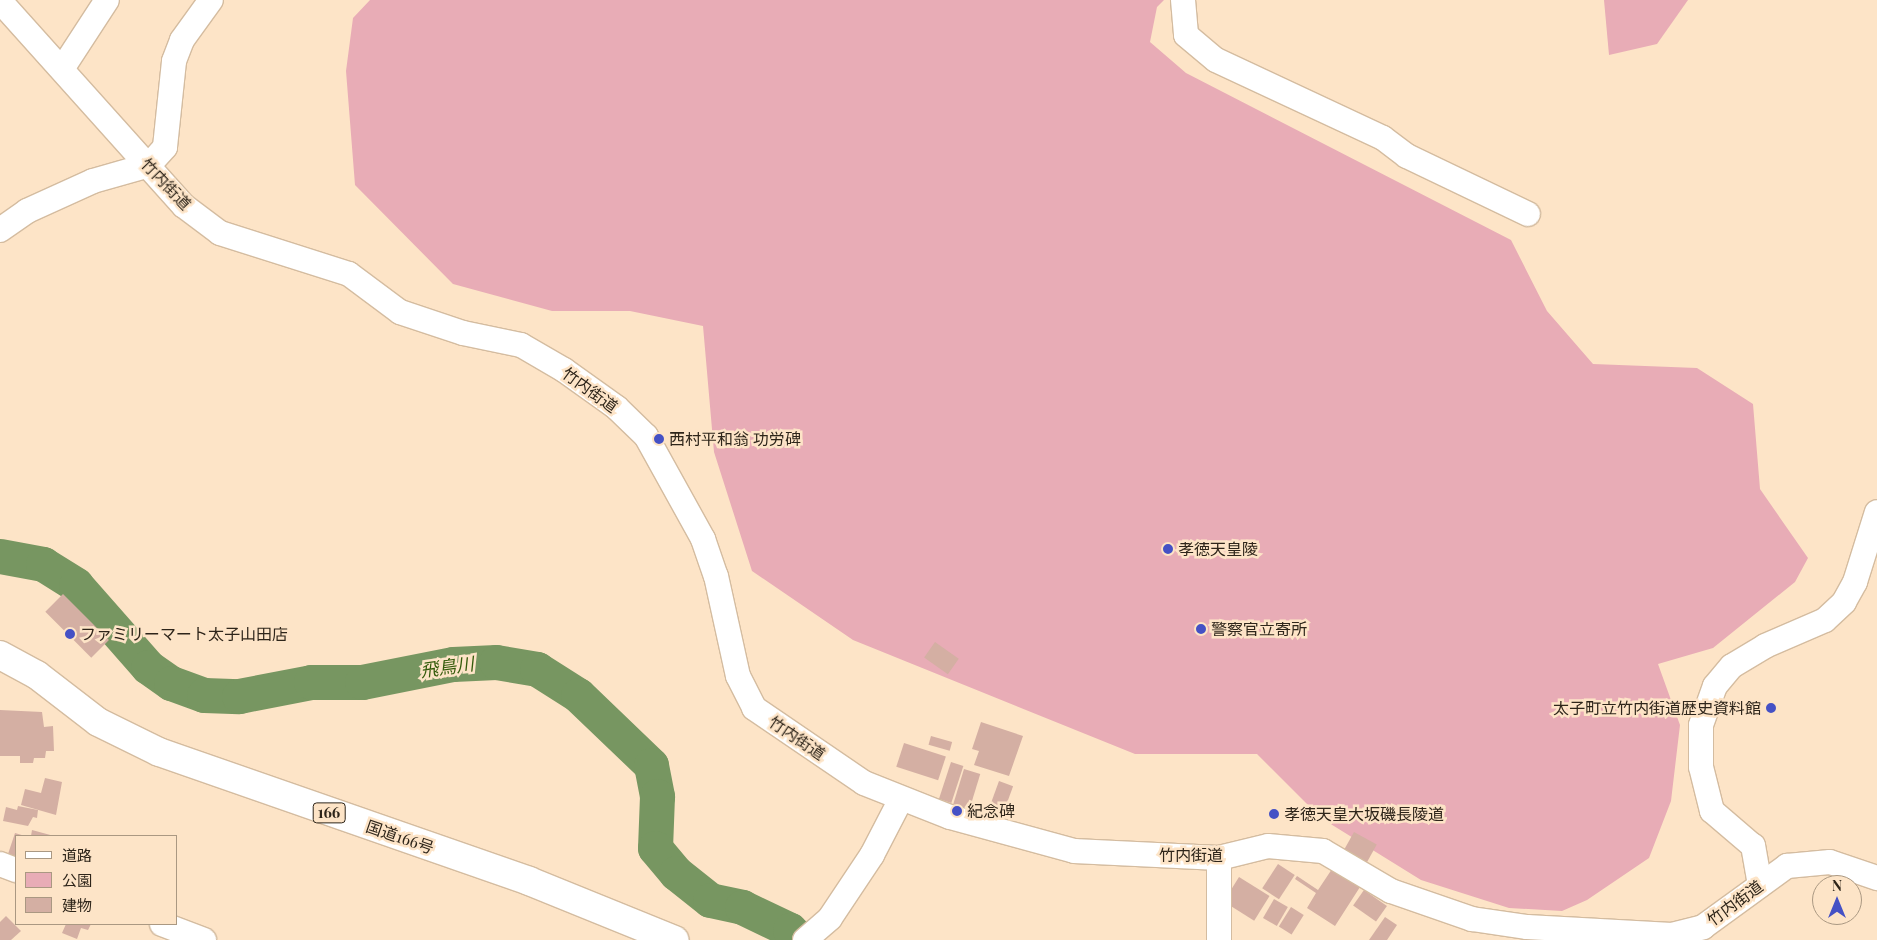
<!DOCTYPE html>
<html>
<head>
<meta charset="utf-8">
<style>
  body { margin:0 }
  #map { position:relative; width:1877px; height:940px; overflow:hidden; background:#fde4c7; font-family:"Playfair Display","Noto Sans JP",serif }
  div>[style] { position:absolute }
  [style*='--x'] { left:calc(var(--x)*1px); top:calc(var(--y)*1px); width:calc(var(--w)*1px); rotate:calc(var(--a)*1deg) }
  .green>* { inset:0; background:#e8acb6 }
  .river>* { height:35px; margin:-17.5px; padding:0 17.5px; transform-origin:17.5px; border-radius:17.5px; background:#779661 }
  .building>* { inset:0; background:#d4afa3; transform-origin:0 0 }
  .roads { filter:drop-shadow(1px 0 #d4bca0) drop-shadow(-1px 0 #d4bca0) drop-shadow(0 1px #d4bca0) drop-shadow(0 -1px #d4bca0) }
  .minor>* { height:24px; margin:-12px; padding:0 12px; transform-origin:12px; border-radius:12px; background:#fff }
  .highway>* { height:28px; margin:-14px; padding:0 14px; transform-origin:14px; border-radius:14px; background:#fff }
  .dots>* { width:14px; height:14px; translate:-50% -50%; box-sizing:border-box; border:2px solid #fde4c7; border-radius:50% }
  span { translate:-50% -50%; white-space:nowrap; text-align:center; line-height:1.15; -webkit-text-stroke:5px #fde4c7; paint-order:stroke }
  .shield-label span { padding:1px 4px; background:#fde4c7; border:1px solid; border-radius:4px; -webkit-text-stroke-width:0 }
  .shield-label { font-size:15px; color:#2e251a; font-weight:700 }
  .street-label { font-size:16px; color:#2e251a }
  .poi-label { font-size:16px; color:#2e251a }
  .left { translate:0 -50%; text-align:left }
  .right { translate:-100% -50%; text-align:right }
  .water-label { font-size:18px; color:#345b0b; font-style:italic }
  .legend { position:absolute; left:15px; top:835px; width:162px; height:90px; box-sizing:border-box; background:#fde4c7; border:1px solid #aa9882; margin:0; padding:6px 9px; list-style:none; font-size:15px; color:#2e251a }
  .legend li { display:flex; align-items:center; gap:10px; height:25px }
  .legend b { width:25px; border:1px solid #aa9882 }
  .north { position:absolute; left:1812px; top:875px; width:50px; height:50px; box-sizing:border-box; background:#fde4c7; border:1px solid #aa9882; border-radius:50%; rotate:0deg; font-size:14px; font-weight:700; line-height:20px; text-align:center; color:#2e251a }
  .north::after { content:''; display:block; margin:auto; width:18px; height:22px; background:#4551c5; clip-path:polygon(50% 0,100% 100%,50% 72%,0 100%) }
</style>
</head>
<body>
<div id="map">
  <div class="green">
    <i style="clip-path:polygon(370px 0,1164px 0,1157px 7px,1150px 42px,1186px 73px,1511px 240px,1547px 311px,1593px 364px,1697px 368px,1753px 404px,1760px 489px,1808px 558px,1795px 582px,1713px 648px,1658px 664px,1680px 725px,1671px 801px,1649px 858px,1587px 900px,1562px 911px,1509px 908px,1421px 880px,1321px 818px,1257px 754px,1135px 754px,853px 640px,752px 571px,714px 452px,703px 326px,630px 311px,552px 311px,453px 284px,355px 185px,346px 71px,353px 18px)"></i>
    <i style="clip-path:polygon(1604px 0,1688px 0,1657px 44px,1609px 55px)"></i>
  </div>
  <div class="river">
    <i style="--x:0;--y:556;--w:44;--a:10.5"></i>
    <i style="--x:43;--y:564;--w:39;--a:32"></i>
    <i style="--x:76;--y:585;--w:109;--a:48.7"></i>
    <i style="--x:148;--y:667;--w:28;--a:35"></i>
    <i style="--x:171;--y:683;--w:35;--a:20"></i>
    <i style="--x:204;--y:695;--w:35;--a:2"></i>
    <i style="--x:239;--y:696;--w:73;--a:-11"></i>
    <i style="--x:311;--y:682;--w:51;--a:0"></i>
    <i style="--x:362;--y:682;--w:93;--a:-11.2"></i>
    <i style="--x:453;--y:664;--w:43;--a:-2.7"></i>
    <i style="--x:496;--y:662;--w:42;--a:9.7"></i>
    <i style="--x:537;--y:669;--w:49;--a:32.4"></i>
    <i style="--x:578;--y:695;--w:101;--a:43.8"></i>
    <i style="--x:651;--y:765;--w:32;--a:79"></i>
    <i style="--x:657;--y:796;--w:52;--a:92.2"></i>
    <i style="--x:655;--y:848;--w:33;--a:50"></i>
    <i style="--x:676;--y:873;--w:43;--a:38.5"></i>
    <i style="--x:710;--y:900;--w:33;--a:12"></i>
    <i style="--x:742;--y:907;--w:53;--a:25.6"></i>
    <i style="--x:790;--y:930;--w:14;--a:45"></i>
  </div>
  <div class="building">
    <i style="left:63px;top:594px;width:65px;height:25px;rotate:45deg"></i>
    <i style="left:935px;top:642px;width:29px;height:19px;rotate:35deg"></i>
    <i style="clip-path:polygon(0 710px,42px 712px,44px 727px,53px 726px,54px 751px,46px 751px,45px 758px,34px 758px,33px 763px,20px 763px,20px 756px,0 756px)"></i>
    <i style="clip-path:polygon(981px 722px,1023px 736px,1009px 776px,974px 765px,979px 751px,972px 749px)"></i>
    <i style="left:931px;top:736px;width:22px;height:9px;rotate:16deg"></i>
    <i style="left:904px;top:743px;width:44px;height:25px;rotate:18deg"></i>
    <i style="left:951px;top:762px;width:13px;height:39px;rotate:18deg"></i>
    <i style="left:964px;top:769px;width:17px;height:40px;rotate:17deg"></i>
    <i style="clip-path:polygon(45px 778px,62px 782px,56px 815px,21px 805px,25px 789px,41px 793px)"></i>
    <i style="left:999px;top:781px;width:15px;height:42px;rotate:20deg"></i>
    <i style="left:974px;top:804px;width:13px;height:10px;rotate:18deg"></i>
    <i style="clip-path:polygon(18px 806px,38px 810px,37px 818px,33px 817px,28px 826px,3px 821px,6px 807px,17px 810px)"></i>
    <i style="clip-path:polygon(32px 830px,54px 836px,31px 836px)"></i>
    <i style="left:1354px;top:832px;width:26px;height:21px;rotate:29deg"></i>
    <i style="clip-path:polygon(15px 833px,25px 836px,16px 836px,16px 860px,7px 857px)"></i>
    <i style="left:1278px;top:864px;width:20px;height:29px;rotate:33deg"></i>
    <i style="clip-path:polygon(1332px 869px,1360px 887px,1335px 926px,1307px 908px,1316px 893px,1295px 879px,1297px 876px,1318px 890px)"></i>
    <i style="left:1239px;top:877px;width:36px;height:29px;rotate:32deg"></i>
    <i style="left:1364px;top:890px;width:28px;height:19px;rotate:35deg"></i>
    <i style="left:1274px;top:899px;width:16px;height:22px;rotate:30deg"></i>
    <i style="left:1291px;top:907px;width:15px;height:23px;rotate:32deg"></i>
    <i style="clip-path:polygon(6px 916px,21px 931px,11px 940px,0 940px,0 922px)"></i>
    <i style="clip-path:polygon(1385px 917px,1397px 925px,1387px 940px,1369px 940px)"></i>
    <i style="clip-path:polygon(66px 924px,91px 924px,88px 930px,81px 928px,77px 939px,62px 933px)"></i>
  </div>
  <div class="roads">
    <div class="minor">
      <i style="--x:1183;--y:0;--w:35;--a:85"></i>
      <i style="--x:1186;--y:35;--w:39;--a:40"></i>
      <i style="--x:1216;--y:60;--w:184;--a:25"></i>
      <i style="--x:1383;--y:138;--w:30;--a:37"></i>
      <i style="--x:1407;--y:156;--w:134;--a:25.6"></i>
      <i style="--x:0;--y:1;--w:275;--a:48.1"></i>
      <i style="--x:184;--y:206;--w:45;--a:36.9"></i>
      <i style="--x:220;--y:233;--w:135;--a:17.6"></i>
      <i style="--x:349;--y:274;--w:64;--a:36.7"></i>
      <i style="--x:400;--y:312;--w:66;--a:18.4"></i>
      <i style="--x:463;--y:333;--w:59;--a:11.7"></i>
      <i style="--x:521;--y:345;--w:50;--a:30.2"></i>
      <i style="--x:564;--y:370;--w:65;--a:35.6"></i>
      <i style="--x:617;--y:408;--w:40;--a:44"></i>
      <i style="--x:646;--y:436;--w:118;--a:61"></i>
      <i style="--x:703;--y:539;--w:39;--a:71"></i>
      <i style="--x:716;--y:576;--w:102;--a:77.6"></i>
      <i style="--x:738;--y:676;--w:36;--a:63"></i>
      <i style="--x:754;--y:708;--w:133;--a:34.3"></i>
      <i style="--x:864;--y:783;--w:92;--a:21.6"></i>
      <i style="--x:950;--y:817;--w:129;--a:15.3"></i>
      <i style="--x:1074;--y:851;--w:145;--a:2.8"></i>
      <i style="--x:1219;--y:858;--w:50;--a:-13.8"></i>
      <i style="--x:1268;--y:846;--w:55;--a:5.2"></i>
      <i style="--x:1323;--y:851;--w:79;--a:30.5"></i>
      <i style="--x:1391;--y:891;--w:86;--a:19.1"></i>
      <i style="--x:1472;--y:919;--w:56;--a:8.3"></i>
      <i style="--x:1527;--y:927;--w:145;--a:3.2"></i>
      <i style="--x:1672;--y:935;--w:32;--a:-14"></i>
      <i style="--x:1703;--y:927;--w:104;--a:-36"></i>
      <i style="--x:1787;--y:866;--w:43;--a:-5.3"></i>
      <i style="--x:1830;--y:862;--w:50;--a:18.8"></i>
      <i style="--x:62;--y:69;--w:82;--a:-56.9"></i>
      <i style="--x:0;--y:230;--w:33;--a:-35"></i>
      <i style="--x:27;--y:211;--w:72;--a:-24.4"></i>
      <i style="--x:93;--y:181;--w:58;--a:-15.9"></i>
      <i style="--x:149;--y:165;--w:24;--a:-48"></i>
      <i style="--x:165;--y:147;--w:86;--a:-84"></i>
      <i style="--x:174;--y:61;--w:22;--a:-69"></i>
      <i style="--x:182;--y:40;--w:49;--a:-54.1"></i>
      <i style="--x:0;--y:864;--w:17;--a:21"></i>
      <i style="--x:1760;--y:885;--w:40;--a:-100"></i>
      <i style="--x:1753;--y:846;--w:54;--a:-139.5"></i>
      <i style="--x:1712;--y:811;--w:45;--a:-104"></i>
      <i style="--x:1701;--y:767;--w:42;--a:-90"></i>
      <i style="--x:1701;--y:725;--w:41;--a:-70.3"></i>
      <i style="--x:1715;--y:686;--w:26;--a:-50"></i>
      <i style="--x:1732;--y:666;--w:39;--a:-31"></i>
      <i style="--x:1765;--y:646;--w:65;--a:-23.4"></i>
      <i style="--x:1825;--y:620;--w:26;--a:-43"></i>
      <i style="--x:1844;--y:602;--w:23;--a:-61"></i>
      <i style="--x:1855;--y:582;--w:73;--a:-72.6"></i>
      <i style="--x:162;--y:924;--w:45;--a:20.9"></i>
      <i style="--x:805;--y:940;--w:33;--a:-41"></i>
      <i style="--x:830;--y:918;--w:76;--a:-56.3"></i>
      <i style="--x:872;--y:855;--w:63;--a:-62.6"></i>
      <i style="--x:1219;--y:940;--w:82;--a:-90"></i>
    </div>
    <div class="highway">
      <i style="--x:0;--y:655;--w:42;--a:28.4"></i>
      <i style="--x:37;--y:675;--w:77;--a:37.6"></i>
      <i style="--x:98;--y:722;--w:68;--a:26.2"></i>
      <i style="--x:159;--y:752;--w:392;--a:19.2"></i>
      <i style="--x:529;--y:881;--w:157;--a:22.1"></i>
    </div>
  </div>
  <div class="dots">
    <i style="left:659px;top:439px;background:#4551c5"></i>
    <i style="left:1168px;top:549px;background:#4551c5"></i>
    <i style="left:1201px;top:629px;background:#4551c5"></i>
    <i style="left:70px;top:634px;background:#4551c5"></i>
    <i style="left:1771px;top:708px;background:#4551c5"></i>
    <i style="left:957px;top:811px;background:#4551c5"></i>
    <i style="left:1274px;top:814px;background:#4551c5"></i>
  </div>
  <div class="shield-label">
    <span style="left:329px;top:813px">166</span>
  </div>
  <div class="street-label">
    <span style="left:166px;top:184px;rotate:46deg">竹内街道</span>
    <span style="left:590px;top:390px;rotate:36deg">竹内街道</span>
    <span style="left:797px;top:738px;rotate:34deg">竹内街道</span>
    <span style="left:400px;top:837px;rotate:19deg">国道166号</span>
    <span style="left:1191px;top:855px">竹内街道</span>
    <span style="left:1735px;top:903px;rotate:-36deg">竹内街道</span>
  </div>
  <div class="poi-label">
    <span class="left" style="left:669px;top:439px">西村平和翁 功労碑</span>
    <span class="left" style="left:1178px;top:549px">孝徳天皇陵</span>
    <span class="left" style="left:1211px;top:629px">警察官立寄所</span>
    <span class="left" style="left:80px;top:634px">ファミリーマート太子山田店</span>
    <span class="right" style="left:1761px;top:708px">太子町立竹内街道歴史資料館</span>
    <span class="left" style="left:967px;top:811px">紀念碑</span>
    <span class="left" style="left:1284px;top:814px">孝徳天皇大坂磯長陵道</span>
  </div>
  <div class="water-label">
    <span style="left:447px;top:667px;rotate:-8deg">飛鳥川</span>
  </div>
  <ul class="legend">
  <li><b style="height:6px;background:#fff"></b>道路</li>
  <li><b style="height:14px;background:#e8acb6"></b>公園</li>
  <li><b style="height:14px;background:#d4afa3"></b>建物</li>
  </ul>
  <div class="north">N</div>
</div>
</body>
</html>
